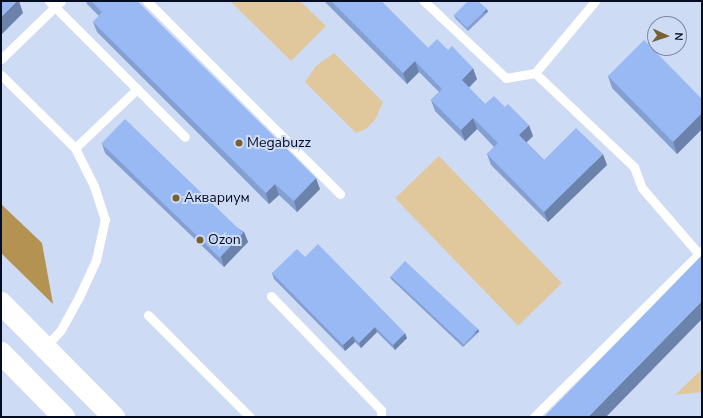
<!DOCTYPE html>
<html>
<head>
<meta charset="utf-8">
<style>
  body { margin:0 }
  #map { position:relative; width:703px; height:418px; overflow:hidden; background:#cedbf4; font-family:"Nunito Sans",sans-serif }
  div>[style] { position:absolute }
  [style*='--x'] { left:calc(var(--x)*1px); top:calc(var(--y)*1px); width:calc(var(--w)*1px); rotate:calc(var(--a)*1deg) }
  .green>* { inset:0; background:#e1c89c; transform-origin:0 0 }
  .forest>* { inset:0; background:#b49251 }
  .service>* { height:9px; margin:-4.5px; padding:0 4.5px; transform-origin:4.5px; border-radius:4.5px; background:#fff }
  .primary>* { height:22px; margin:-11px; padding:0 11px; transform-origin:11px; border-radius:11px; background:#fff }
  .wall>* { inset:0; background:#849fd2 }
  .shaded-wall>* { inset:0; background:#6b82ab; transform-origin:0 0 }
  .building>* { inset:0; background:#99b9f4; transform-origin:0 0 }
  .dots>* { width:11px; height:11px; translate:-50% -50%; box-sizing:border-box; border:2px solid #cedbf4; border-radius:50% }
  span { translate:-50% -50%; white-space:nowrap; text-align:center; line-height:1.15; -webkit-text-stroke:4px #cedbf4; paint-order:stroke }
  .poi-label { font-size:14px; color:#040c21 }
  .left { translate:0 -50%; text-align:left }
  .frame { position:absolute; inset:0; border:2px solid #040c21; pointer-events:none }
  .north { position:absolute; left:647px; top:16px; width:40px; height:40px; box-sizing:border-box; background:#cedbf4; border:1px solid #7d88a0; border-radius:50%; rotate:93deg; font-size:11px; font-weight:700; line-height:16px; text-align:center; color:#040c21 }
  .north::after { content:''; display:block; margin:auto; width:14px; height:18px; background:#796031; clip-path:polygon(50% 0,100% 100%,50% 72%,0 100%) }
</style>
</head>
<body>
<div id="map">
  <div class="green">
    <i style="clip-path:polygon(230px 1px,300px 1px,326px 26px,291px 61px)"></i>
    <i style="clip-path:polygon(334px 53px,383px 102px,375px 120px,366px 129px,356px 133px,305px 82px,316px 66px)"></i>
    <i style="left:439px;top:156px;width:177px;height:61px;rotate:46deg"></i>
    <i style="clip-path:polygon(702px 369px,702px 392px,675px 395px)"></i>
  </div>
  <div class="forest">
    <i style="clip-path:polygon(1px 204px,42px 243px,53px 304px,1px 253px)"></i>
  </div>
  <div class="service">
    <i style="--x:49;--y:1;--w:192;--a:45"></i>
    <i style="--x:147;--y:1;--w:273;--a:45"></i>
    <i style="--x:424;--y:1;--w:112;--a:43.2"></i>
    <i style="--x:506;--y:78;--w:29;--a:-10"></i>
    <i style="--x:535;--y:73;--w:137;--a:43.5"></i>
    <i style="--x:634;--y:167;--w:22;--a:69"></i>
    <i style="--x:642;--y:188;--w:87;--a:49.2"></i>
    <i style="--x:1;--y:59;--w:83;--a:-44"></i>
    <i style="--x:535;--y:73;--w:94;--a:-50.2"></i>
    <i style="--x:1;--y:75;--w:104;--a:44.6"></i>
    <i style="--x:75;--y:148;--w:42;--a:63.4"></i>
    <i style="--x:94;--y:186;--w:35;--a:72"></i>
    <i style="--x:105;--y:219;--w:42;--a:102.4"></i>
    <i style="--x:96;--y:260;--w:41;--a:114.7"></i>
    <i style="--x:79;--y:297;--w:39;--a:119"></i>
    <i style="--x:60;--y:331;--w:22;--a:133"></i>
    <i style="--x:75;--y:148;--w:86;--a:-43.6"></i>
    <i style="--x:271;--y:296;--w:158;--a:46"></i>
    <i style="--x:381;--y:410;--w:7;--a:90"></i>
    <i style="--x:148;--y:315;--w:144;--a:45"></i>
    <i style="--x:534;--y:417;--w:236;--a:-44.7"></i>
  </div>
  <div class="primary">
    <i style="--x:1;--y:303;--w:161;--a:45.3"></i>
    <i style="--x:1;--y:353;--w:90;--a:45.5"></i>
  </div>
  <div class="wall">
    <i style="clip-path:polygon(86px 1px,137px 1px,320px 189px,297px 212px,279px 195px,269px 204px,97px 32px,93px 22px,99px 16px,87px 4px)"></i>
    <i style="clip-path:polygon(324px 1px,381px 1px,428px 48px,477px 79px,469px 88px,485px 104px,533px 136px,526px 142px,544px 160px,607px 165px,548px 222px,491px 165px,487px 154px,494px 147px,477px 129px,465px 141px,435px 111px,431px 100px,439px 92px,419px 72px,407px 84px)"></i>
    <i style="clip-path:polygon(488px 12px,468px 31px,455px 18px,454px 15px)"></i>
    <i style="clip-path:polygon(608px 76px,702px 99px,702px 129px,677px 154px,612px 88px)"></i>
    <i style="clip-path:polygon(102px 144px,244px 232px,248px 242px,224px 267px,105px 153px)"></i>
    <i style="clip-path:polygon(305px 257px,407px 338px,395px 350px,377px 332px,361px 348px,355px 342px,345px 351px,274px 279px,272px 273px)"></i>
    <i style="clip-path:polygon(390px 276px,478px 329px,479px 332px,463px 347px,391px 279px)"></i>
  </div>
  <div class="shaded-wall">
    <i style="clip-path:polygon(17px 1px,19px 1px,23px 13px,1px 35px,1px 17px)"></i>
    <i style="left:487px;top:9px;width:3px;height:28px;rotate:72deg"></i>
    <i style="clip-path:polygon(415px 61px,419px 72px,407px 84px,403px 73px)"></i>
    <i style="clip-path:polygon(473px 68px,477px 79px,465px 91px,462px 80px)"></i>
    <i style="clip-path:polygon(702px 113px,702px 129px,677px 154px,673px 142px)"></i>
    <i style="clip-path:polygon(473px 118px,477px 129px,465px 141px,461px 130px)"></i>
    <i style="clip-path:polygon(529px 125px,533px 136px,523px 146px,519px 135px)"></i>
    <i style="clip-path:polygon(603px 154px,607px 165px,548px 222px,544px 212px)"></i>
    <i style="clip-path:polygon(316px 178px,320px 189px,297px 212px,294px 201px)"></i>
    <i style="clip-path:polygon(275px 184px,279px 195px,269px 204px,266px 193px)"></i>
    <i style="clip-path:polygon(244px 232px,248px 242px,224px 267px,221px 257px)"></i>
    <i style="clip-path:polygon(702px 301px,702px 319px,606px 417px,588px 417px)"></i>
    <i style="clip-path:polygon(375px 327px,377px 332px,361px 348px,359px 343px)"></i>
    <i style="left:478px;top:329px;width:3px;height:22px;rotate:72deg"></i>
    <i style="clip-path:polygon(405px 333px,407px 338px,395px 350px,393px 345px)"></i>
    <i style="clip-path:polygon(353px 336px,355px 342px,345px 351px,343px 345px)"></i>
  </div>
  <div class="building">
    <i style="clip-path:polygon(1px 1px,17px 1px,1px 17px)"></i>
    <i style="clip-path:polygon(91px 1px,137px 1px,316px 178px,294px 201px,275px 184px,266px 193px,93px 22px,102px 12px)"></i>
    <i style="clip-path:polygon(331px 1px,381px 1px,428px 48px,437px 39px,448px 50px,452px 46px,473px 68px,462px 80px,485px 104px,494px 96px,505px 107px,508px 104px,529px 125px,519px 135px,544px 160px,576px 128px,603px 154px,544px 212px,487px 154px,498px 143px,473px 118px,461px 130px,431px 100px,442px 89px,415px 61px,403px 73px)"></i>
    <i style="clip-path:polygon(468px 1px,478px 1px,487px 9px,467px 28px,454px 15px)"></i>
    <i style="clip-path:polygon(644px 40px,702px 99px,702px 113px,673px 142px,608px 76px)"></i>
    <i style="left:125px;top:119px;width:164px;height:34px;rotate:44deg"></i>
    <i style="clip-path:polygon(318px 244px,405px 333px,393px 345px,375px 327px,359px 343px,353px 336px,343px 345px,272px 273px,297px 249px,305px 257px)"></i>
    <i style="clip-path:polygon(702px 255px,702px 301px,588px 417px,544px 417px)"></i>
    <i style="left:405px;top:261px;width:100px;height:21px;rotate:43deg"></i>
  </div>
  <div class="dots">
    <i style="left:239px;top:143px;background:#796031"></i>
    <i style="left:176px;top:198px;background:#796031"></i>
    <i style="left:200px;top:240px;background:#796031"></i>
  </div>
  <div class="poi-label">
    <span class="left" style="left:247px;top:143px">Megabuzz</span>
    <span class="left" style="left:184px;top:198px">Аквариум</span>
    <span class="left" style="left:208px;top:240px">Ozon</span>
  </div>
  <div class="frame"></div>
  <div class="north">N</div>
</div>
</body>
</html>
